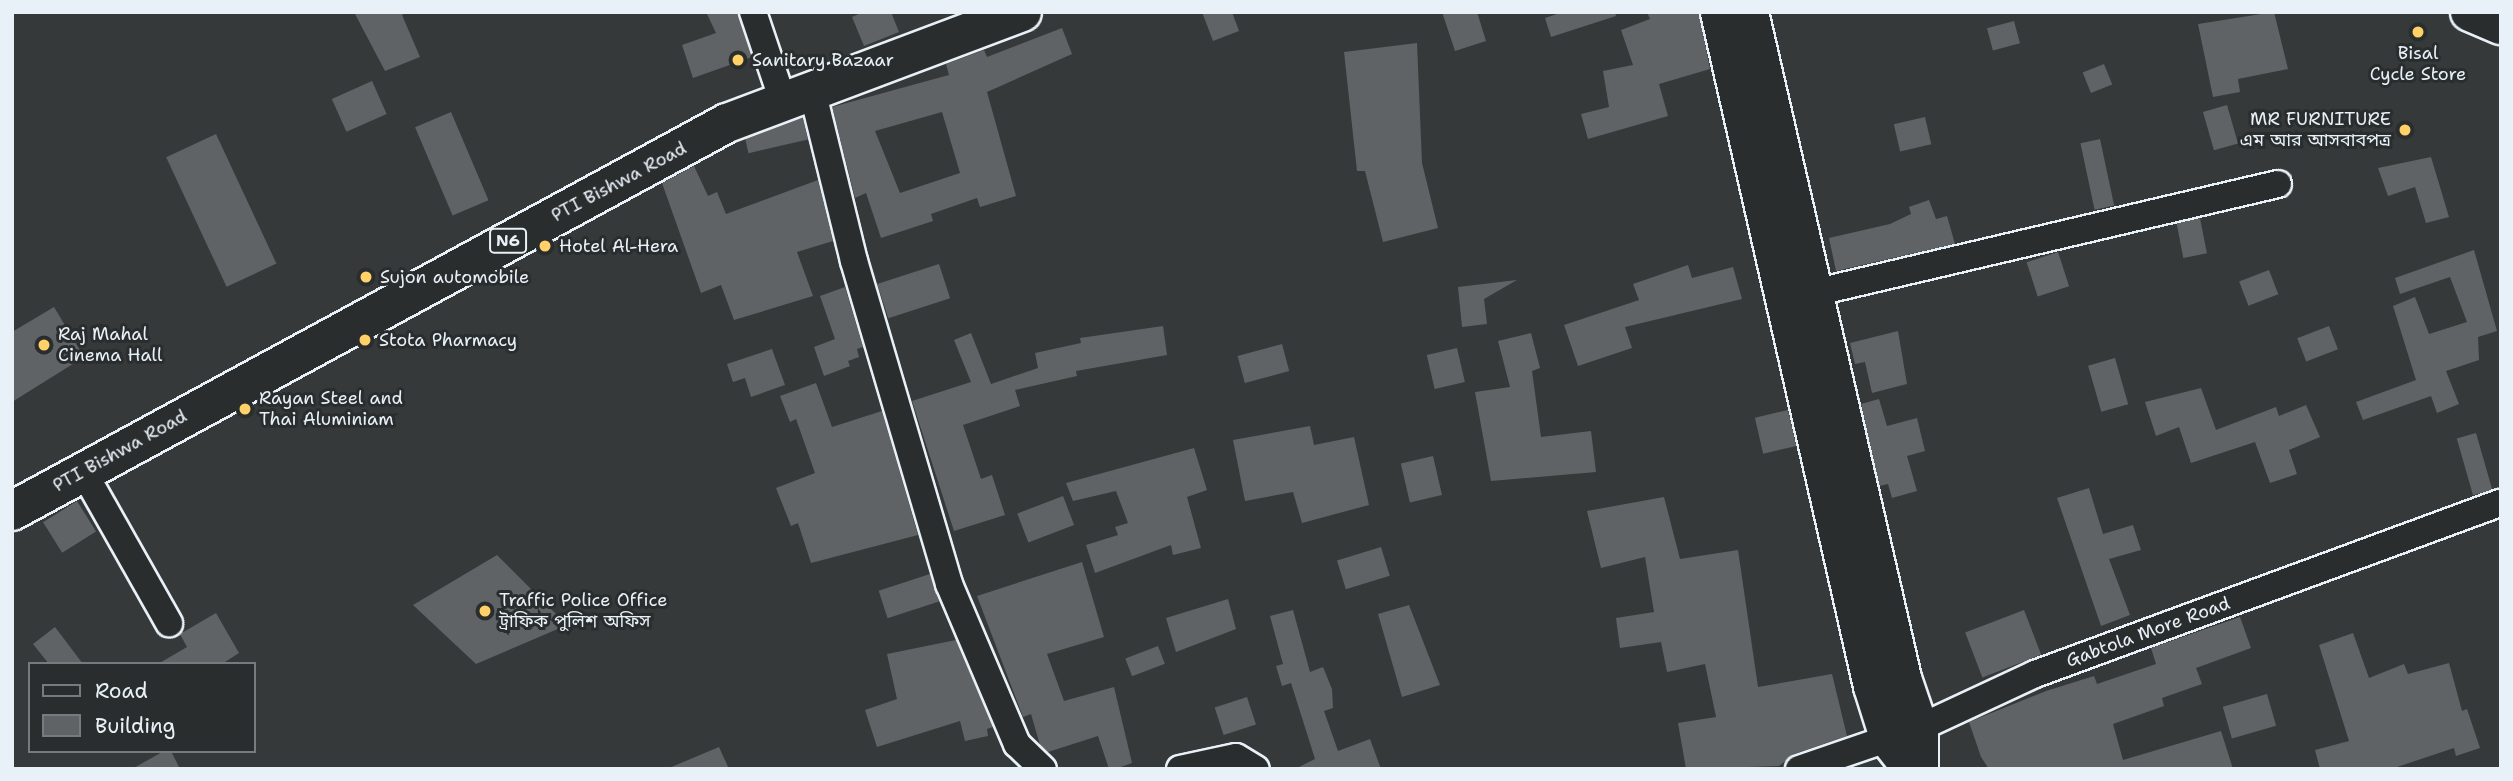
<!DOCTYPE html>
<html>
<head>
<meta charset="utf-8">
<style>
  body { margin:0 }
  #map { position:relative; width:2513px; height:781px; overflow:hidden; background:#35393a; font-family:"Shantell Sans","Noto Sans Bengali",sans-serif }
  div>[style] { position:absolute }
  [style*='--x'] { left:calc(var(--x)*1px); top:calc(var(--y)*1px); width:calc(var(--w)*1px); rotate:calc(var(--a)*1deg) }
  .building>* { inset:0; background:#5f6365; transform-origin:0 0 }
  .roads { filter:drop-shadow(2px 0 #e8f1f8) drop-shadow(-2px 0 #e8f1f8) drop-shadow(0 2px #e8f1f8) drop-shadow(0 -2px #e8f1f8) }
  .street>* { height:26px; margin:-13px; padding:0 13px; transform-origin:13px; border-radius:13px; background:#2a2d2e }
  .secondary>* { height:37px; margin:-18.5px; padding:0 18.5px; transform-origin:18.5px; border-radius:18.5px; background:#2a2d2e }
  .highway>* { height:38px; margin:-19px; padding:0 19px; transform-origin:19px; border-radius:19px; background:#2a2d2e }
  .dots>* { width:19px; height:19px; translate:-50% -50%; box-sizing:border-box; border:4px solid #2a2d2e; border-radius:50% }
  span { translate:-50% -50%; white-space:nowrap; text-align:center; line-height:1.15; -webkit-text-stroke:6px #2a2d2e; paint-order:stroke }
  .shield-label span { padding:2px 5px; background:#2a2d2e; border:2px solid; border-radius:5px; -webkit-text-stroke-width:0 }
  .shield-label { font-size:16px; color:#e8f1f8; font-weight:700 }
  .poi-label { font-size:18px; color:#e8f1f8 }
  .left { translate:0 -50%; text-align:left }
  .right { translate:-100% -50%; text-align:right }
  .street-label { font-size:18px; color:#e8f1f8 }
  .frame { position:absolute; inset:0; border:14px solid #e8f1f8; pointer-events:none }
  .legend { position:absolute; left:28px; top:662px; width:228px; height:91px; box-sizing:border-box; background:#2a2d2e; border:2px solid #767b7f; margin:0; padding:9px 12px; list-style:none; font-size:21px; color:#e8f1f8 }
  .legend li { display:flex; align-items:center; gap:14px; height:35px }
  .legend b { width:35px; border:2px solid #767b7f }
</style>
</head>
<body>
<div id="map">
  <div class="building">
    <i style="clip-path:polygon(354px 12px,407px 12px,402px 15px,420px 57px,385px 71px)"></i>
    <i style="clip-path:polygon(706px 12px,738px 12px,752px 57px,693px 78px,682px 45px,716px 33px)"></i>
    <i style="clip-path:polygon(863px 12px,891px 12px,899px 32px,864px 46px,852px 17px)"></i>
    <i style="clip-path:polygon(1202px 12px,1232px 12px,1239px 31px,1213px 41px)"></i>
    <i style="clip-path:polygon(1442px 12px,1477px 12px,1486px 41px,1455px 51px)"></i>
    <i style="clip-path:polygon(1563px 12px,1615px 12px,1616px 16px,1551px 37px,1545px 18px)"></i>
    <i style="clip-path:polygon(1647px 12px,1699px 12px,1710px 69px,1659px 84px,1668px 116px,1588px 139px,1581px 114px,1609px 107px,1603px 71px,1633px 65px,1621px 30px,1650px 19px)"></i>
    <i style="clip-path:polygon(2274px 12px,2288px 69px,2238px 79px,2240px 92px,2213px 97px,2198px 24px)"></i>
    <i style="left:2014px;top:21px;width:23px;height:28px;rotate:75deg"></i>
    <i style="clip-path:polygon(evenodd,1062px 28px,1072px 54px,987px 92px,1016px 196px,980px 207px,977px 198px,931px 214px,933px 221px,881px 238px,866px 193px,855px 198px,832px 107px,949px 75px,946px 64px,984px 50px,987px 57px,1062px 28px,942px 112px,960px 173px,900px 193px,875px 131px,942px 112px)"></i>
    <i style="clip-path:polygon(1417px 43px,1422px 163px,1438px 228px,1383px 242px,1365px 171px,1357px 171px,1344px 52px)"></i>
    <i style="left:2104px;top:64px;width:22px;height:23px;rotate:68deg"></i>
    <i style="left:372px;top:81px;width:36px;height:44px;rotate:66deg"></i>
    <i style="left:2227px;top:105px;width:40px;height:25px;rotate:74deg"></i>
    <i style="left:451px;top:112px;width:96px;height:39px;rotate:67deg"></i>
    <i style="left:1925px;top:117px;width:28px;height:32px;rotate:77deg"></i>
    <i style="left:803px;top:118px;width:22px;height:61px;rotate:77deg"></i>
    <i style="left:216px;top:134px;width:143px;height:55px;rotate:65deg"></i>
    <i style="left:2100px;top:139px;width:68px;height:20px;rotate:78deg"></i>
    <i style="clip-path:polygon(2431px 157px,2449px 217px,2426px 223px,2415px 187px,2388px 196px,2378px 168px)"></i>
    <i style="clip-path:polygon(694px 166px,708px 196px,717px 192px,726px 214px,818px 180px,833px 241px,797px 252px,813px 296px,734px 320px,721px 285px,701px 293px,662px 183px)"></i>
    <i style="clip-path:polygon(1929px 200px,1936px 219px,1947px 216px,1955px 244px,1836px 271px,1829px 238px,1890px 224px,1911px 214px,1909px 207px)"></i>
    <i style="left:2200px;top:218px;width:36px;height:24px;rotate:79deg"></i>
    <i style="clip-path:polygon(2474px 250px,2497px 331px,2478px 337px,2479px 360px,2446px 371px,2459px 404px,2437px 413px,2431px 396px,2363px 420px,2356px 402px,2416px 380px,2393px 306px,2415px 297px,2429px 334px,2467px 322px,2450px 277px,2400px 294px,2395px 278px)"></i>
    <i style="left:2058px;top:252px;width:36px;height:33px;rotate:72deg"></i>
    <i style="left:939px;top:264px;width:36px;height:65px;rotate:72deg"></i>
    <i style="clip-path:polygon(1688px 265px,1692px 278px,1733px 267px,1742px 299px,1625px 327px,1632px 348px,1578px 366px,1564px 325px,1639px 300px,1633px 284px)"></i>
    <i style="left:2269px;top:270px;width:26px;height:32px;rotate:69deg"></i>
    <i style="clip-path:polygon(1517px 280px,1484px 299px,1487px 324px,1462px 327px,1458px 287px)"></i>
    <i style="clip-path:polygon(845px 287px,863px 347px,857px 349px,859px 357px,848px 361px,850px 366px,824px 376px,814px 347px,835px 339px,820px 296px)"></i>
    <i style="clip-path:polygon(54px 307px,84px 357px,12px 402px,12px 332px)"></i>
    <i style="clip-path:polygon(1163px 326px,1167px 355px,1076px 371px,1077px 376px,1015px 390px,1020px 406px,963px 425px,981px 479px,992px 475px,1005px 515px,954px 531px,912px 401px,971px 382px,954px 340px,971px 333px,991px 384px,1038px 368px,1035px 353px,1081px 343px,1080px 338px)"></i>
    <i style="left:2329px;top:326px;width:25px;height:34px;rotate:69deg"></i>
    <i style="clip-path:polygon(1898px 331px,1907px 384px,1872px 393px,1865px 362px,1855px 364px,1850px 343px)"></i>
    <i style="clip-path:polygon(1531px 333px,1540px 368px,1532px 371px,1541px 437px,1591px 431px,1596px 472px,1491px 481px,1475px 392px,1510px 387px,1498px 341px)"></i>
    <i style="left:1282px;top:344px;width:28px;height:46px;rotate:75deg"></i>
    <i style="left:1457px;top:348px;width:35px;height:31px;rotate:77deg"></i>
    <i style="clip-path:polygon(772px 349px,785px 385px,751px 397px,745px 378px,733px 382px,727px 364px)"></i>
    <i style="left:2115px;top:358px;width:48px;height:28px;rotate:74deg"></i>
    <i style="clip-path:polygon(816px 383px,832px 427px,882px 411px,918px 535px,811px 563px,798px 523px,791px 526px,776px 488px,815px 473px,796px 419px,790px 422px,780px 396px)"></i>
    <i style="clip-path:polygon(2201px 388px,2216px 430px,2276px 407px,2279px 416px,2306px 405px,2320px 437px,2289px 450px,2297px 474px,2270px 483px,2255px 442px,2191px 463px,2179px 427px,2156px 436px,2145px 402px)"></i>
    <i style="clip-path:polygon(1879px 399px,1887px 426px,1917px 418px,1925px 451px,1907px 456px,1917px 491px,1892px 498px,1888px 484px,1879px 486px,1861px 404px)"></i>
    <i style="left:1788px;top:410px;width:37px;height:34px;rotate:77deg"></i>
    <i style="clip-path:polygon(1310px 426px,1314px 445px,1354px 437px,1369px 505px,1302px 523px,1293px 492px,1245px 501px,1233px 440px)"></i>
    <i style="left:2476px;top:433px;width:59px;height:20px;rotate:74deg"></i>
    <i style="clip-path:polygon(1194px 448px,1207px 490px,1187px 497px,1201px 548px,1173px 555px,1171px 545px,1095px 573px,1086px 545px,1118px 535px,1115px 527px,1128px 523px,1116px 491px,1073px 501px,1066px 483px)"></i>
    <i style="left:1433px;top:456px;width:40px;height:33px;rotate:77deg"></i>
    <i style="clip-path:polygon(2089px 488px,2103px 534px,2133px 525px,2141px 550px,2109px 559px,2130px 615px,2101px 626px,2057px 498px)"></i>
    <i style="left:1063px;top:496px;width:31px;height:49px;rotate:69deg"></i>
    <i style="clip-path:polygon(1664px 497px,1680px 559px,1738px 550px,1758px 687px,1832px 674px,1847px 736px,1794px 754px,1779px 766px,1686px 769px,1678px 723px,1716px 717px,1705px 664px,1667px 672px,1661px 642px,1620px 648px,1616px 618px,1654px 612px,1645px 557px,1601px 568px,1587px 511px)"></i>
    <i style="left:77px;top:501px;width:36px;height:40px;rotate:58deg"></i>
    <i style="left:1381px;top:547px;width:30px;height:46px;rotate:73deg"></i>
    <i style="clip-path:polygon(497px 555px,567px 625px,476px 664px,413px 605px)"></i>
    <i style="clip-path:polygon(1082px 562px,1104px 637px,1047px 654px,1064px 701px,1114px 687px,1132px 763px,1115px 769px,1109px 769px,1098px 736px,1048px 752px,1040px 745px,1031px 714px,1023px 717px,977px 596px)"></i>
    <i style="left:930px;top:574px;width:29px;height:54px;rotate:72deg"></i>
    <i style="clip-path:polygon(1228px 599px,1236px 629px,1176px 652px,1166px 618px)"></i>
    <i style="clip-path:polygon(1409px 605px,1440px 685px,1402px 697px,1378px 614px)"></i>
    <i style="clip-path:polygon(1293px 610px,1310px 672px,1323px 667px,1332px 689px,1333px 708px,1324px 711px,1338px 751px,1370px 739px,1381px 769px,1295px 769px,1315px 759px,1291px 683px,1282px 686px,1276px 666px,1283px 664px,1270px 616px)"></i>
    <i style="left:2024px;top:610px;width:48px;height:63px;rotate:69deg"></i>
    <i style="clip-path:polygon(216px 613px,239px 653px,222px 664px,158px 664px,187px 647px,180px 634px)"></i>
    <i style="clip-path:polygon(2240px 617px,2251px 648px,2196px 668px,2202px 684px,2162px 698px,2164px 706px,2113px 724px,2123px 760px,2221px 731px,2233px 769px,1989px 769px,1981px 757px,1969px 722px,2046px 691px,2094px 676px,2097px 684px,2156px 664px,2151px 648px)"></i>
    <i style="clip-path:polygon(55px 627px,83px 664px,49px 664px,33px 644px)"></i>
    <i style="clip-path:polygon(2353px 633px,2369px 678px,2404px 664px,2408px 674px,2449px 663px,2462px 711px,2467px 709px,2480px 748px,2456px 756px,2454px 748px,2391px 769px,2320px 769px,2315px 750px,2349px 741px,2319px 645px)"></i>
    <i style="clip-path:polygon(956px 640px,993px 727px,987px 729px,988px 736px,965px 741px,960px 721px,877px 747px,865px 710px,897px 699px,887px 654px)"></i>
    <i style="left:1158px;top:646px;width:19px;height:35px;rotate:69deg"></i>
    <i style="left:2267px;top:694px;width:33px;height:46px;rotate:74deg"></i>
    <i style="left:1247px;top:697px;width:29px;height:34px;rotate:72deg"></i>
    <i style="clip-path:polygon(719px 747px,729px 769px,669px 769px,669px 768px)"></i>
    <i style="clip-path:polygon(164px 751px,171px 751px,180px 769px,132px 769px)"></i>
  </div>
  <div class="roads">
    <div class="street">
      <i style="--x:753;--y:12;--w:94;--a:71.4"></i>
      <i style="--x:812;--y:90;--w:176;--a:76.2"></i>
      <i style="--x:854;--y:261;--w:337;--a:73.6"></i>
      <i style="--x:949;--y:584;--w:174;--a:67"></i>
      <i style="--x:1017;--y:744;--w:36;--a:44"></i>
      <i style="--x:1796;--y:297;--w:495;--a:-13.2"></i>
      <i style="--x:83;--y:471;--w:175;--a:60.5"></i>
      <i style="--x:1180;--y:769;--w:57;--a:-12.1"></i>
      <i style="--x:1236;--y:757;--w:23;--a:31"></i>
      <i style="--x:1799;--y:769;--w:127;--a:-18.9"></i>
      <i style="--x:1919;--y:728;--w:128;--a:-25"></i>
      <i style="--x:2035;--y:674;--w:496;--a:-20.2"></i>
    </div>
    <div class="secondary">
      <i style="--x:1719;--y:12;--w:691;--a:77.21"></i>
      <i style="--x:1872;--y:686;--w:57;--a:72.5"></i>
      <i style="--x:1889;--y:740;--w:37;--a:52"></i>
      <i style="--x:1749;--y:12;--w:683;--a:77.06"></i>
      <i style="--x:1902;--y:678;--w:53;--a:71.2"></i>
      <i style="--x:1919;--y:728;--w:41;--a:90"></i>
    </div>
    <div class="highway">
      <i style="--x:2470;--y:12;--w:34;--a:23"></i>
      <i style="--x:12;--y:511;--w:813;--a:-28.49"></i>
      <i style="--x:727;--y:123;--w:315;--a:-20.6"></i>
    </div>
  </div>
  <div class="dots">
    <i style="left:2418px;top:32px;background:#ffd166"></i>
    <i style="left:738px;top:60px;background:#ffd166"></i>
    <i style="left:2405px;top:130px;background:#ffd166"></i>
    <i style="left:545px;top:246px;background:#ffd166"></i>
    <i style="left:366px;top:277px;background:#ffd166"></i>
    <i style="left:365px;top:340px;background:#ffd166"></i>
    <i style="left:44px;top:345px;background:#ffd166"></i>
    <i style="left:245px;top:409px;background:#ffd166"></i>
    <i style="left:485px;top:611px;background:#ffd166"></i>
  </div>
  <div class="shield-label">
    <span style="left:508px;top:241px">N6</span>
  </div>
  <div class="poi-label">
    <span style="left:2418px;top:64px">Bisal<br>Cycle Store</span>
    <span class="left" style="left:752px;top:60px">Sanitary Bazaar</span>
    <span class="right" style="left:2391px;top:130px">MR FURNITURE<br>এম আর আসবাবপত্র</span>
    <span class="left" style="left:559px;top:246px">Hotel Al-Hera</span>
    <span class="left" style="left:380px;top:277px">Sujon automobile</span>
    <span class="left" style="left:58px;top:345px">Raj Mahal<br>Cinema Hall</span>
    <span class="left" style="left:379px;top:340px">Stota Pharmacy</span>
    <span class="left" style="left:259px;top:409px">Rayan Steel and<br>Thai Aluminiam</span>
    <span class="left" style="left:499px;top:611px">Traffic Police Office<br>ট্রাফিক পুলিশ অফিস</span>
  </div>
  <div class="street-label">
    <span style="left:619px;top:182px;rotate:-28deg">PTI Bishwa Road</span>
    <span style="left:120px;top:451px;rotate:-29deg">PTI Bishwa Road</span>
    <span style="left:2148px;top:632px;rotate:-20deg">Gabtola More Road</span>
  </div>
  <div class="frame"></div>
  <ul class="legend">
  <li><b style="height:9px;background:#2a2d2e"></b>Road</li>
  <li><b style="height:19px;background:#5f6365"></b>Building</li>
  </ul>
</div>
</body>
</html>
